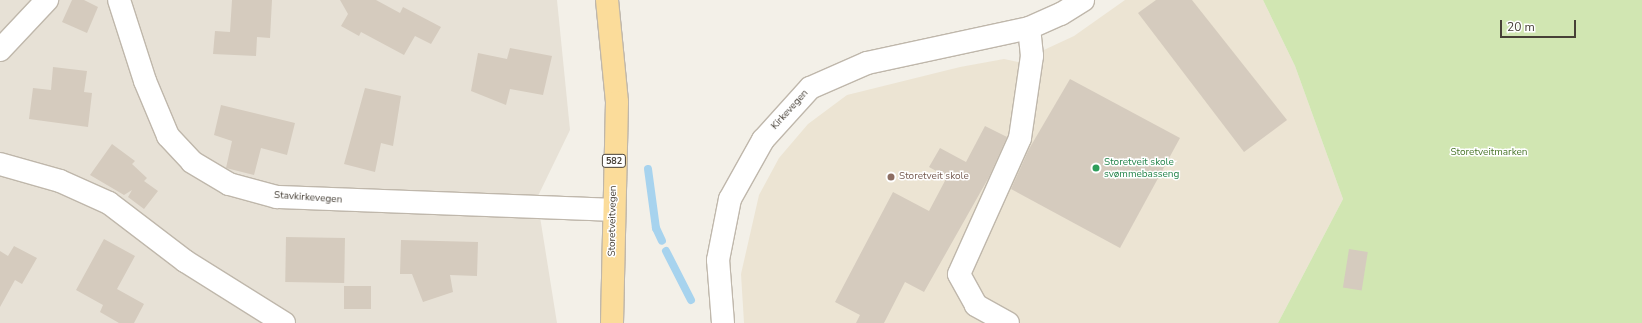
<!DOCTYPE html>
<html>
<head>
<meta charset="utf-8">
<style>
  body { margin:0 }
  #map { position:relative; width:1642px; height:323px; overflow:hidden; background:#f3f0e8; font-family:"Nunito Sans",sans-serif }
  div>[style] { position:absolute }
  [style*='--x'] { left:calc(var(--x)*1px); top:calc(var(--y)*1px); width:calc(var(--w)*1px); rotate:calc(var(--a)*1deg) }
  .residential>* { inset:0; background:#e7e1d6 }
  .education>* { inset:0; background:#ece4d3 }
  .green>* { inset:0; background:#d1e6b2 }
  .stream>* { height:8px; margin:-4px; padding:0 4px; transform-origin:4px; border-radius:4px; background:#a7d3ee }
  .building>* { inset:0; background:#d5cbbe; transform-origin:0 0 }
  .roads { filter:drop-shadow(1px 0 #bfb7ab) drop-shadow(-1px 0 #bfb7ab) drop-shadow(0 1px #bfb7ab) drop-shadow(0 -1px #bfb7ab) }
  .minor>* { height:22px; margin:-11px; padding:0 11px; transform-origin:11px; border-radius:11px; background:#fff }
  .major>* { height:22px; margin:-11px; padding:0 11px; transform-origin:11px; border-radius:11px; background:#fbdc9a }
  .dots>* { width:11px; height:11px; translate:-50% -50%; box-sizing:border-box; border:2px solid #fff; border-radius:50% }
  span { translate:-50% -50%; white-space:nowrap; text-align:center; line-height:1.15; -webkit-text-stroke:3px #fff; paint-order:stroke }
  .shield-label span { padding:1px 3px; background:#fff; border:1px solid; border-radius:3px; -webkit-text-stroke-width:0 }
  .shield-label { font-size:9px; color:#474037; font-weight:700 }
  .street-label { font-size:10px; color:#474037 }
  .park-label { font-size:10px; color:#4b772c }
  .leisure-label { font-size:10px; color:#27864d }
  .left { translate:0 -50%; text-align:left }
  .education-label { font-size:10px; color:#785e54 }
  .scale { position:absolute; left:1500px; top:20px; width:76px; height:18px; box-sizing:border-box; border:2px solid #474037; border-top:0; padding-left:5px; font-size:12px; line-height:14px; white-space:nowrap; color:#474037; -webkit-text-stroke:3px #fff; paint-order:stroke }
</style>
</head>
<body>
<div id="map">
  <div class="residential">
    <i style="clip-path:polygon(0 0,557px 0,570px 130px,537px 198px,557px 323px,0 323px)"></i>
  </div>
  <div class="education">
    <i style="clip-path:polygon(1125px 0,1263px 0,1295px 66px,1343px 199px,1278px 323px,744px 323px,741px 274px,759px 195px,779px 158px,808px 124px,847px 95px,960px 67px,1004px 59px,1018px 62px,1074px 36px)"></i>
  </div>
  <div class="green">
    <i style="clip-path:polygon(1263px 0,1642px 0,1642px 323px,1278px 323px,1343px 199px,1295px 66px)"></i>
  </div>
  <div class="stream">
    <i style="--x:648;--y:169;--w:60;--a:82.3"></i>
    <i style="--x:656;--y:228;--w:14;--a:65"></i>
    <i style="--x:666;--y:251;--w:55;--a:63"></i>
  </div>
  <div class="building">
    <i style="clip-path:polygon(72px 0,84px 0,98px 7px,87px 33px,62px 22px)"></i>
    <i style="clip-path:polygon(232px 0,272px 0,270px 38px,257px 37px,256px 56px,213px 54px,215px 31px,230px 32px)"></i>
    <i style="clip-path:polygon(340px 0,376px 0,400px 13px,403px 7px,441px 27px,431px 44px,415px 36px,404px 55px,361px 32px,359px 36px,341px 26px,348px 14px)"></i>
    <i style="clip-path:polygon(1156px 0,1192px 0,1287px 120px,1244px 152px,1138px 13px)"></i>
    <i style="clip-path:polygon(510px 48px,552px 56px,543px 95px,510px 89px,506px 105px,471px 91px,478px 53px,507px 59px)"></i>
    <i style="clip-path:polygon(53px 67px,87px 71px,84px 92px,92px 93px,88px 127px,29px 119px,33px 88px,51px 90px)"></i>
    <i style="clip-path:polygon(1070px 79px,1180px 138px,1120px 248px,1011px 189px,1029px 149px)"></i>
    <i style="clip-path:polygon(365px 88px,401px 96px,393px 146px,381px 143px,375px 172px,344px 164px)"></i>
    <i style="clip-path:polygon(221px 105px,295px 123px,287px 155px,261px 148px,254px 175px,226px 168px,232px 141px,214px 135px)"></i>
    <i style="clip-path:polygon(985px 126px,1007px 137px,989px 177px,924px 292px,905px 282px,884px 323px,856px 323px,860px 315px,835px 302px,893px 192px,929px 211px,947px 177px,929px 167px,940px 148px,966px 162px)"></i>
    <i style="clip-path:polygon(112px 144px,135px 161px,132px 164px,147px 178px,144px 181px,158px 191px,144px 209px,128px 197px,132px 190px,124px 195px,90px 175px)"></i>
    <i style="left:286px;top:237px;width:59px;height:45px;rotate:1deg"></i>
    <i style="clip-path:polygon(104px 239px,135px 256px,117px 289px,144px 304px,134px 323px,119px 323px,100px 312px,103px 305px,76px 290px)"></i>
    <i style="clip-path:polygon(401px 240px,478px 242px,477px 276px,450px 275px,453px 292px,423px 302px,412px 274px,400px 274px)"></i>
    <i style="clip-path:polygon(14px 246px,37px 258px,22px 284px,15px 280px,0 307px,0 251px,8px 256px)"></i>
    <i style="left:1349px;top:249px;width:19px;height:39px;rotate:9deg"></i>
    <i style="left:344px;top:286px;width:27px;height:23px"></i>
  </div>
  <div class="roads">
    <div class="minor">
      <i style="--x:119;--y:0;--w:85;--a:72.2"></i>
      <i style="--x:145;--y:81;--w:60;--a:67.3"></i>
      <i style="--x:168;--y:136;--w:35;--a:47"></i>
      <i style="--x:192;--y:162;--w:43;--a:30.7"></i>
      <i style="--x:229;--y:184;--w:50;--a:15.2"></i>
      <i style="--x:277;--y:197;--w:335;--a:2.2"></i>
      <i style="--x:0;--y:50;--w:69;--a:-46.8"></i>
      <i style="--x:0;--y:164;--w:62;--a:15.8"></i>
      <i style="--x:60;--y:181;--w:54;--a:24.2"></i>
      <i style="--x:109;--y:203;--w:96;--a:37.3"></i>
      <i style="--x:185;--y:261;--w:117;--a:32.1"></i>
      <i style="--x:723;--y:323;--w:63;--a:-94.5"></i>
      <i style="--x:718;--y:260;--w:62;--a:-78.9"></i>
      <i style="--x:730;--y:199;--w:68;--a:-60.8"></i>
      <i style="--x:763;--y:140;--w:70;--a:-47.9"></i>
      <i style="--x:810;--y:88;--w:62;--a:-23.7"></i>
      <i style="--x:867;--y:63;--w:166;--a:-12.2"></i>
      <i style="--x:1029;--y:28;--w:35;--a:-24"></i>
      <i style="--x:1061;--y:14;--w:26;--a:-32"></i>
      <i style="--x:1008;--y:323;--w:37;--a:-151"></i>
      <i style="--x:976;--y:305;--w:35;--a:-119"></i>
      <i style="--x:959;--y:274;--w:149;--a:-65.8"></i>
      <i style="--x:1020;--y:138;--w:83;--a:-81.7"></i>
      <i style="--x:1032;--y:56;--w:28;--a:-96"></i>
    </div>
    <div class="major">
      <i style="--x:607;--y:0;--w:102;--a:84.4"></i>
      <i style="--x:617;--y:102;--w:221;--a:91.3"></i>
    </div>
  </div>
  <div class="dots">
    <i style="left:1096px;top:168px;background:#2e9e5b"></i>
    <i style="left:891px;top:177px;background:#8d6e63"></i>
  </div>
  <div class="shield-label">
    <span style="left:614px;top:161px">582</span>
  </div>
  <div class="street-label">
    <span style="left:790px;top:110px;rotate:-48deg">Kirkevegen</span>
    <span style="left:308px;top:198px;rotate:4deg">Stavkirkevegen</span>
    <span style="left:613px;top:221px;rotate:-89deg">Storetveitvegen</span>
  </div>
  <div class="park-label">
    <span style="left:1489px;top:153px">Storetveitmarken</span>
  </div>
  <div class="leisure-label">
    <span class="left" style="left:1104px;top:168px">Storetveit skole<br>svømmebasseng</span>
  </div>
  <div class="education-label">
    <span class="left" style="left:899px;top:177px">Storetveit skole</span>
  </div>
  <div class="scale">20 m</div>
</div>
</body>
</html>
